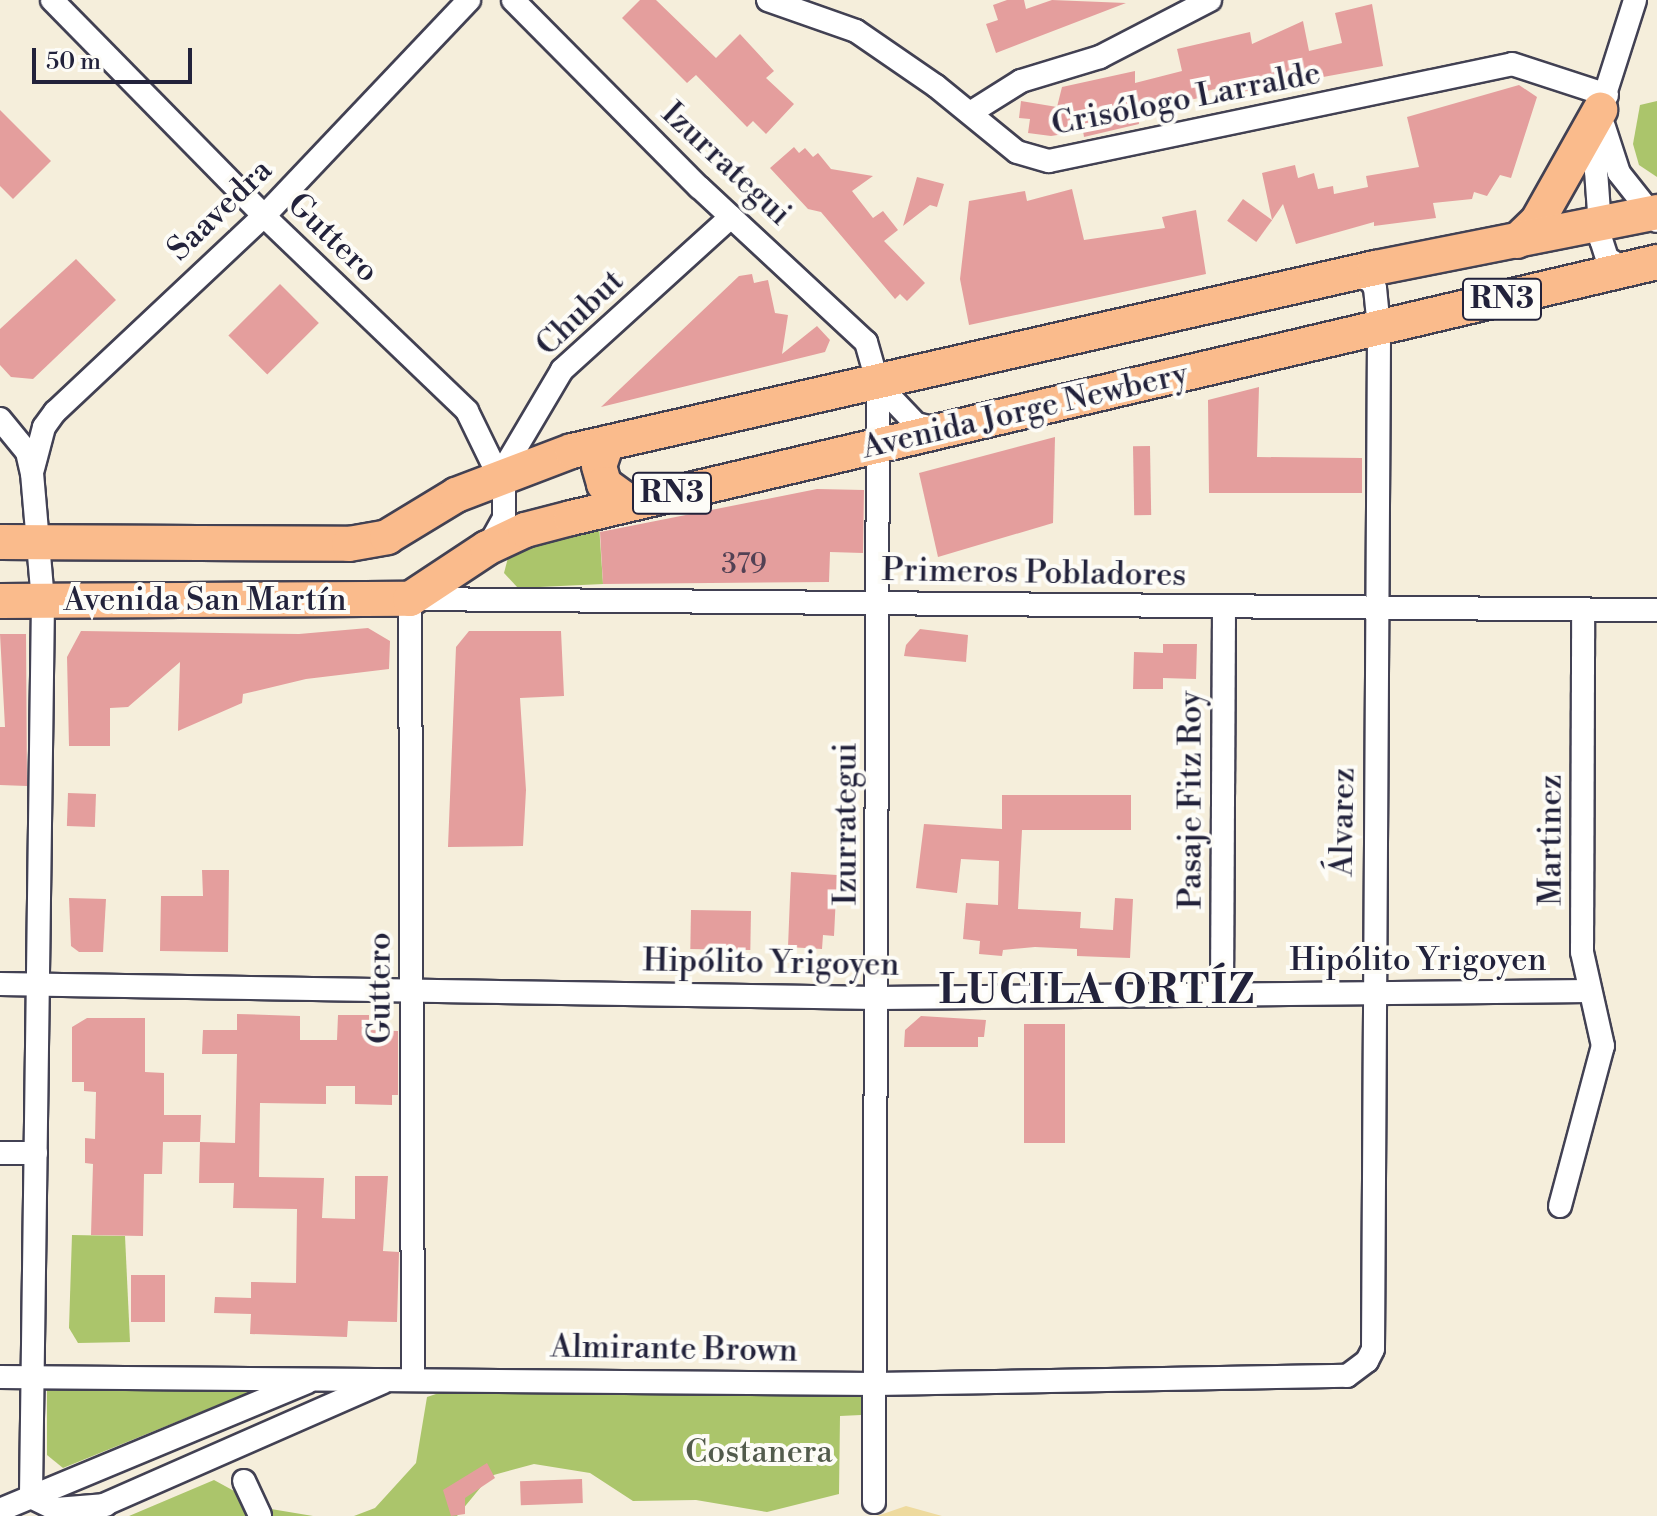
<!DOCTYPE html>
<html>
<head>
<meta charset="utf-8">
<style>
  body { margin:0 }
  #map { position:relative; width:1657px; height:1516px; overflow:hidden; background:#f5eedb; font-family:"Libre Bodoni",serif }
  div>[style] { position:absolute }
  [style*='--x'] { left:calc(var(--x)*1px); top:calc(var(--y)*1px); width:calc(var(--w)*1px); rotate:calc(var(--a)*1deg) }
  .green>* { inset:0; background:#abc56b }
  .sand>* { inset:0; background:#eeda9e }
  .building>* { inset:0; background:#e49e9d; transform-origin:0 0 }
  .roads { filter:drop-shadow(2px 0 #424153) drop-shadow(-2px 0 #424153) drop-shadow(0 2px #424153) drop-shadow(0 -2px #424153) }
  .minor>* { height:22px; margin:-11px; padding:0 11px; transform-origin:11px; border-radius:11px; background:#fff }
  .highway>* { height:34px; margin:-17px; padding:0 17px; transform-origin:17px; border-radius:17px; background:#fabb8c }
  span { translate:-50% -50%; white-space:nowrap; text-align:center; line-height:1.15; -webkit-text-stroke:8px #fdfcf7; paint-order:stroke }
  .number-label { font-size:28px; color:#524154 }
  .number-label span { -webkit-text-stroke-width:0 }
  .shield-label span { padding:2px 6px; background:#fdfcf7; border:2px solid; border-radius:6px; -webkit-text-stroke-width:0 }
  .shield-label { font-size:30px; color:#22223b; font-weight:700 }
  .street-label { font-size:32px; color:#22223b }
  .park-label { font-size:32px; color:#525b4c }
  .district-label { font-size:40px; color:#22223b; font-weight:700; letter-spacing:2px }
  .scale { position:absolute; left:32px; top:48px; width:160px; height:36px; box-sizing:border-box; border:4px solid #22223b; border-top:0; padding-left:10px; font-size:24px; line-height:28px; white-space:nowrap; color:#22223b; -webkit-text-stroke:6px #fdfcf7; paint-order:stroke }
</style>
</head>
<body>
<div id="map">
  <div class="green">
    <i style="clip-path:polygon(1657px 101px,1657px 177px,1639px 165px,1633px 144px,1640px 105px)"></i>
    <i style="clip-path:polygon(599px 525px,603px 584px,518px 588px,504px 573px,510px 550px)"></i>
    <i style="clip-path:polygon(72px 1235px,125px 1236px,130px 1342px,78px 1343px,69px 1328px)"></i>
    <i style="clip-path:polygon(460px 1386px,861px 1395px,861px 1415px,840px 1416px,839px 1494px,767px 1512px,696px 1500px,633px 1501px,590px 1473px,534px 1464px,490px 1476px,457px 1516px,354px 1516px,375px 1508px,416px 1463px,427px 1397px)"></i>
    <i style="clip-path:polygon(47px 1390px,229px 1390px,250px 1392px,63px 1468px,47px 1455px)"></i>
    <i style="clip-path:polygon(214px 1480px,265px 1508px,313px 1516px,129px 1516px)"></i>
  </div>
  <div class="sand">
    <i style="clip-path:polygon(906px 1506px,942px 1516px,877px 1516px)"></i>
  </div>
  <div class="building">
    <i style="clip-path:polygon(640px 0,656px 0,716px 58px,740px 34px,774px 71px,766px 78px,794px 104px,766px 134px,753px 121px,747px 127px,696px 75px,687px 83px,622px 18px)"></i>
    <i style="clip-path:polygon(1007px 0,1024px 0,1026px 9px,1052px 0,1126px 3px,996px 53px,986px 24px,998px 20px,993px 5px)"></i>
    <i style="clip-path:polygon(1372px 4px,1383px 66px,1241px 92px,1239px 83px,1203px 92px,1204px 97px,1189px 100px,1190px 104px,1138px 116px,1139px 124px,1084px 137px,1083px 131px,1051px 136px,1028px 133px,1030px 119px,1019px 118px,1021px 101px,1057px 107px,1062px 87px,1135px 71px,1135px 83px,1182px 71px,1177px 49px,1250px 32px,1252px 44px,1303px 21px,1309px 51px,1342px 43px,1335px 13px)"></i>
    <i style="clip-path:polygon(1519px 85px,1537px 97px,1511px 178px,1500px 175px,1487px 196px,1474px 192px,1472px 199px,1433px 203px,1436px 218px,1374px 226px,1374px 222px,1296px 244px,1283px 204px,1272px 220px,1262px 173px,1295px 165px,1298px 178px,1314px 173px,1318px 189px,1333px 186px,1334px 194px,1368px 187px,1366px 176px,1419px 167px,1407px 117px)"></i>
    <i style="clip-path:polygon(0 110px,51px 161px,13px 199px,0 186px)"></i>
    <i style="clip-path:polygon(794px 147px,799px 153px,805px 148px,813px 157px,818px 153px,831px 169px,873px 176px,852px 191px,873px 218px,883px 211px,898px 230px,884px 241px,925px 283px,907px 301px,900px 294px,895px 299px,821px 212px,808px 209px,770px 168px)"></i>
    <i style="clip-path:polygon(917px 177px,944px 184px,937px 207px,930px 205px,903px 226px)"></i>
    <i style="clip-path:polygon(1072px 189px,1084px 240px,1165px 228px,1162px 217px,1196px 210px,1206px 274px,969px 325px,960px 279px,969px 201px,1025px 191px,1027px 201px)"></i>
    <i style="left:1243px;top:199px;width:36px;height:27px;rotate:36deg"></i>
    <i style="clip-path:polygon(76px 259px,116px 300px,33px 379px,11px 377px,0 365px,0 329px)"></i>
    <i style="clip-path:polygon(752px 274px,754px 283px,768px 280px,775px 313px,788px 315px,782px 354px,817px 326px,830px 340px,825px 352px,601px 407px,739px 276px)"></i>
    <i style="left:280px;top:284px;width:55px;height:73px;rotate:45deg"></i>
    <i style="clip-path:polygon(1259px 387px,1257px 457px,1362px 458px,1362px 493px,1209px 493px,1208px 400px)"></i>
    <i style="clip-path:polygon(1055px 437px,1053px 523px,938px 557px,919px 473px)"></i>
    <i style="left:1150px;top:446px;width:69px;height:17px;rotate:89deg"></i>
    <i style="clip-path:polygon(817px 489px,864px 490px,863px 553px,830px 552px,829px 582px,603px 584px,600px 532px)"></i>
    <i style="clip-path:polygon(368px 628px,390px 641px,389px 669px,306px 679px,243px 694px,242px 703px,178px 731px,180px 662px,128px 707px,110px 708px,110px 746px,69px 746px,67px 657px,81px 631px,299px 634px)"></i>
    <i style="clip-path:polygon(920px 629px,968px 635px,966px 662px,904px 656px,906px 645px)"></i>
    <i style="clip-path:polygon(469px 631px,561px 631px,564px 696px,520px 698px,526px 790px,523px 846px,448px 847px,456px 647px)"></i>
    <i style="clip-path:polygon(0 634px,26px 634px,27px 786px,0 785px,0 727px,5px 727px)"></i>
    <i style="clip-path:polygon(1163px 644px,1197px 644px,1196px 679px,1163px 678px,1163px 689px,1133px 689px,1134px 652px,1163px 653px)"></i>
    <i style="left:68px;top:793px;width:28px;height:33px;rotate:2deg"></i>
    <i style="clip-path:polygon(1002px 795px,1131px 795px,1131px 830px,1022px 830px,1018px 909px,1081px 912px,1080px 928px,1113px 930px,1115px 898px,1133px 899px,1130px 958px,1077px 956px,1077px 949px,1035px 947px,1003px 950px,1002px 956px,979px 954px,980px 941px,963px 939px,966px 903px,998px 905px,999px 861px,961px 859px,957px 893px,916px 888px,924px 824px,1002px 829px)"></i>
    <i style="clip-path:polygon(202px 870px,229px 870px,228px 952px,160px 951px,161px 896px,203px 896px)"></i>
    <i style="clip-path:polygon(791px 872px,837px 875px,834px 936px,823px 935px,822px 949px,788px 947px)"></i>
    <i style="clip-path:polygon(69px 898px,106px 899px,103px 952px,79px 952px,71px 946px)"></i>
    <i style="left:691px;top:910px;width:60px;height:39px;rotate:1deg"></i>
    <i style="clip-path:polygon(237px 1014px,300px 1016px,300px 1040px,337px 1040px,338px 1015px,369px 1015px,369px 1030px,398px 1031px,398px 1095px,392px 1095px,392px 1105px,355px 1104px,355px 1086px,326px 1086px,326px 1104px,260px 1103px,259px 1177px,324px 1178px,322px 1218px,355px 1219px,355px 1176px,388px 1176px,383px 1251px,399px 1252px,397px 1322px,348px 1321px,347px 1337px,250px 1334px,251px 1314px,214px 1313px,215px 1297px,251px 1298px,251px 1282px,296px 1283px,297px 1209px,233px 1208px,234px 1183px,199px 1183px,200px 1142px,235px 1143px,236px 1102px,237px 1054px,202px 1054px,203px 1030px,237px 1030px)"></i>
    <i style="clip-path:polygon(921px 1016px,986px 1020px,984px 1037px,978px 1037px,978px 1047px,904px 1047px,905px 1030px)"></i>
    <i style="clip-path:polygon(87px 1018px,145px 1018px,145px 1072px,164px 1073px,164px 1115px,201px 1115px,200px 1142px,163px 1142px,162px 1174px,144px 1174px,143px 1236px,91px 1235px,93px 1164px,85px 1163px,85px 1138px,95px 1139px,96px 1092px,84px 1091px,84px 1082px,72px 1082px,72px 1027px)"></i>
    <i style="left:1024px;top:1024px;width:41px;height:119px"></i>
    <i style="left:165px;top:1275px;width:47px;height:34px;rotate:90deg"></i>
    <i style="clip-path:polygon(487px 1463px,495px 1478px,465px 1498px,465px 1514px,451px 1516px,443px 1490px)"></i>
    <i style="left:582px;top:1479px;width:24px;height:62px;rotate:88deg"></i>
  </div>
  <div class="roads">
    <div class="minor">
      <i style="--x:52;--y:0;--w:303;--a:45.5"></i>
      <i style="--x:264;--y:216;--w:281;--a:43.8"></i>
      <i style="--x:467;--y:411;--w:85;--a:64"></i>
      <i style="--x:504;--y:487;--w:31;--a:90"></i>
      <i style="--x:504;--y:518;--w:33;--a:119"></i>
      <i style="--x:513;--y:0;--w:264;--a:45.2"></i>
      <i style="--x:699;--y:187;--w:228;--a:42.9"></i>
      <i style="--x:866;--y:342;--w:44;--a:74.1"></i>
      <i style="--x:878;--y:384;--w:1118;--a:90.2"></i>
      <i style="--x:768;--y:0;--w:93;--a:19.4"></i>
      <i style="--x:856;--y:31;--w:97;--a:34.5"></i>
      <i style="--x:936;--y:86;--w:104;--a:39.2"></i>
      <i style="--x:1017;--y:152;--w:33;--a:16"></i>
      <i style="--x:1049;--y:161;--w:473;--a:-11.8"></i>
      <i style="--x:1512;--y:64;--w:100;--a:18.1"></i>
      <i style="--x:970;--y:113;--w:60;--a:-32.1"></i>
      <i style="--x:1021;--y:81;--w:83;--a:-16.9"></i>
      <i style="--x:1100;--y:57;--w:124;--a:-27.4"></i>
      <i style="--x:1604;--y:127;--w:48;--a:71.9"></i>
      <i style="--x:1619;--y:173;--w:61;--a:51.6"></i>
      <i style="--x:1625;--y:269;--w:21;--a:-149"></i>
      <i style="--x:1607;--y:258;--w:19;--a:-108"></i>
      <i style="--x:1601;--y:240;--w:69;--a:-94.1"></i>
      <i style="--x:1596;--y:171;--w:61;--a:-86.2"></i>
      <i style="--x:1600;--y:110;--w:115;--a:-72.3"></i>
      <i style="--x:878;--y:384;--w:55;--a:46.5"></i>
      <i style="--x:916;--y:424;--w:22;--a:13"></i>
      <i style="--x:0;--y:419;--w:43;--a:50.7"></i>
      <i style="--x:27;--y:452;--w:22;--a:77"></i>
      <i style="--x:32;--y:473;--w:128;--a:85.1"></i>
      <i style="--x:43;--y:601;--w:896;--a:90.77"></i>
      <i style="--x:31;--y:1497;--w:28;--a:26"></i>
      <i style="--x:56;--y:1509;--w:50;--a:-4.6"></i>
      <i style="--x:33;--y:469;--w:43;--a:-75.3"></i>
      <i style="--x:44;--y:427;--w:19;--a:-54"></i>
      <i style="--x:55;--y:412;--w:287;--a:-43.2"></i>
      <i style="--x:264;--y:216;--w:298;--a:-46.5"></i>
      <i style="--x:500;--y:475;--w:122;--a:-59.4"></i>
      <i style="--x:562;--y:370;--w:228;--a:-42.2"></i>
      <i style="--x:0;--y:984;--w:877;--a:0.91"></i>
      <i style="--x:877;--y:998;--w:712;--a:-0.56"></i>
      <i style="--x:1222;--y:993;--w:385;--a:-89.7"></i>
      <i style="--x:0;--y:1153;--w:36;--a:0"></i>
      <i style="--x:1560;--y:1206;--w:166;--a:-75"></i>
      <i style="--x:1603;--y:1046;--w:96;--a:-102.6"></i>
      <i style="--x:1582;--y:952;--w:341;--a:-89.8"></i>
      <i style="--x:0;--y:1377;--w:875;--a:0.46"></i>
      <i style="--x:875;--y:1384;--w:472;--a:-1"></i>
      <i style="--x:1347;--y:1376;--w:25;--a:-37"></i>
      <i style="--x:1367;--y:1361;--w:13;--a:-63"></i>
      <i style="--x:1373;--y:1349;--w:1021;--a:-89.66"></i>
      <i style="--x:1379;--y:328;--w:40;--a:-95.7"></i>
      <i style="--x:1375;--y:288;--w:9;--a:-122"></i>
      <i style="--x:1370;--y:280;--w:21;--a:-163"></i>
      <i style="--x:413;--y:1377;--w:778;--a:-90.22"></i>
      <i style="--x:410;--y:599;--w:1247;--a:0.51"></i>
      <i style="--x:244;--y:1481;--w:38;--a:65"></i>
      <i style="--x:0;--y:1510;--w:333;--a:-22.6"></i>
      <i style="--x:92;--y:1510;--w:318;--a:-23.7"></i>
    </div>
    <div class="highway">
      <i style="--x:1517;--y:241;--w:28;--a:-44"></i>
      <i style="--x:1537;--y:222;--w:129;--a:-60.6"></i>
      <i style="--x:607;--y:443;--w:24;--a:109"></i>
      <i style="--x:599;--y:466;--w:19;--a:74"></i>
      <i style="--x:604;--y:484;--w:31;--a:36"></i>
      <i style="--x:0;--y:542;--w:349;--a:0.3"></i>
      <i style="--x:349;--y:544;--w:39;--a:-10"></i>
      <i style="--x:387;--y:537;--w:81;--a:-31.3"></i>
      <i style="--x:456;--y:495;--w:124;--a:-20.8"></i>
      <i style="--x:572;--y:451;--w:824;--a:-12.84"></i>
      <i style="--x:1375;--y:268;--w:288;--a:-11.2"></i>
      <i style="--x:0;--y:601;--w:410;--a:-0.3"></i>
      <i style="--x:410;--y:599;--w:92;--a:-33.5"></i>
      <i style="--x:487;--y:548;--w:42;--a:-25.3"></i>
      <i style="--x:525;--y:530;--w:48;--a:-14.6"></i>
      <i style="--x:571;--y:518;--w:1116;--a:-13.26"></i>
    </div>
  </div>
  <div class="number-label">
    <span style="left:744px;top:565px">379</span>
  </div>
  <div class="shield-label">
    <span style="left:1502px;top:299px">RN3</span>
    <span style="left:672px;top:493px">RN3</span>
  </div>
  <div class="street-label">
    <span style="left:1186px;top:99px;rotate:-11deg">Crisólogo Larralde</span>
    <span style="left:726px;top:164px;rotate:43deg">Izurrategui</span>
    <span style="left:220px;top:210px;rotate:-44deg">Saavedra</span>
    <span style="left:333px;top:238px;rotate:44deg">Guttero</span>
    <span style="left:580px;top:313px;rotate:-44deg">Chubut</span>
    <span style="left:1025px;top:411px;rotate:-13deg">Avenida Jorge Newbery</span>
    <span style="left:1034px;top:573px;rotate:1deg">Primeros Pobladores</span>
    <span style="left:205px;top:600px">Avenida San Martín</span>
    <span style="left:1191px;top:800px;rotate:-90deg">Pasaje Fitz Roy</span>
    <span style="left:1343px;top:822px;rotate:-89deg">Álvarez</span>
    <span style="left:846px;top:824px;rotate:-90deg">Izurrategui</span>
    <span style="left:1551px;top:840px;rotate:-90deg">Martinez</span>
    <span style="left:1418px;top:960px">Hipólito Yrigoyen</span>
    <span style="left:771px;top:963px;rotate:1deg">Hipólito Yrigoyen</span>
    <span style="left:380px;top:988px;rotate:-90deg">Guttero</span>
    <span style="left:674px;top:1349px;rotate:1deg">Almirante Brown</span>
  </div>
  <div class="park-label">
    <span style="left:759px;top:1452px">Costanera</span>
  </div>
  <div class="district-label">
    <span style="left:1097px;top:991px">LUCILA ORTÍZ</span>
  </div>
  <div class="scale">50 m</div>
</div>
</body>
</html>
